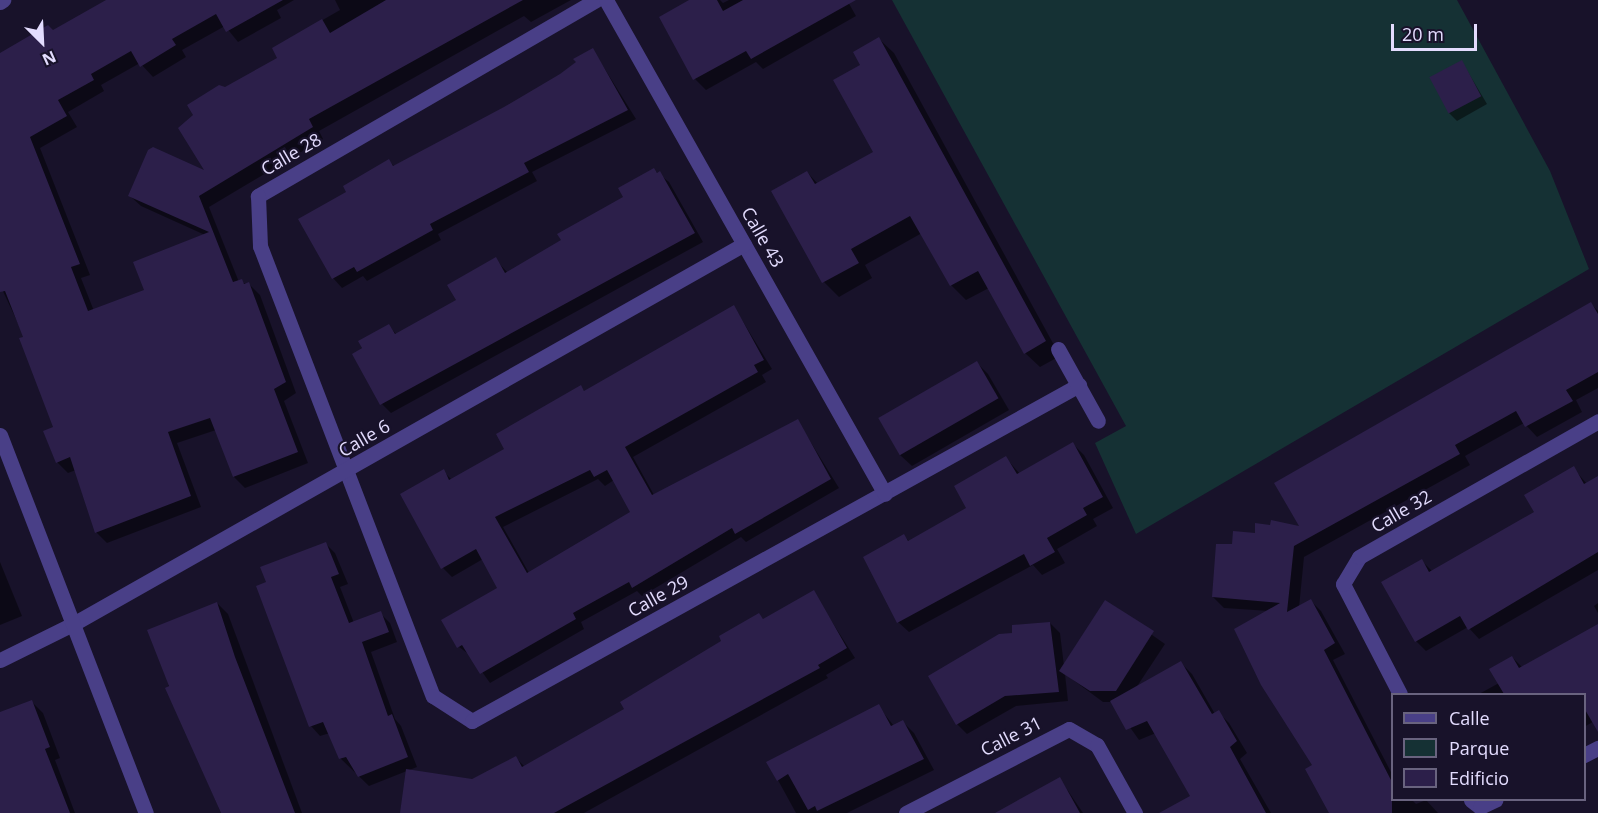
<!DOCTYPE html>
<html>
<head>
<meta charset="utf-8">
<style>
  body { margin:0 }
  #map { position:relative; width:1598px; height:813px; overflow:hidden; background:#18122a; font-family:"Open Sans",sans-serif }
  div>[style] { position:absolute }
  [style*='--x'] { left:calc(var(--x)*1px); top:calc(var(--y)*1px); width:calc(var(--w)*1px); rotate:calc(var(--a)*1deg) }
  .green>* { inset:0; background:#153134 }
  .shadow>* { inset:0; background:#0007 }
  .building>* { inset:0; background:#2c1f4a; transform-origin:0 0 }
  .minor>* { height:15px; margin:-7.5px; padding:0 7.5px; transform-origin:7.5px; border-radius:7.5px; background:#493f87 }
  .tertiary>* { height:15px; margin:-7.5px; padding:0 7.5px; transform-origin:7.5px; border-radius:7.5px; background:#493f87 }
  span { translate:-50% -50%; white-space:nowrap; text-align:center; line-height:1.15; -webkit-text-stroke:4.5px #18122a; paint-order:stroke }
  .street-label { font-size:18px; color:#e3dcfe }
  .legend { position:absolute; left:1391px; top:693px; width:195px; height:108px; box-sizing:border-box; background:#18122a; border:2px solid #69637f; margin:0; padding:8px 10px; list-style:none; font-size:18px; color:#e3dcfe }
  .legend li { display:flex; align-items:center; gap:12px; height:30px }
  .legend b { width:30px; border:2px solid #69637f }
  .north { position:absolute; left:12px; top:12px; width:60px; height:60px; -webkit-text-stroke:4px #18122a; paint-order:stroke; rotate:156deg; font-size:16px; font-weight:700; line-height:24px; text-align:center; color:#e3dcfe }
  .north::after { content:''; display:block; margin:auto; width:21px; height:27px; background:#e3dcfe; clip-path:polygon(50% 0,100% 100%,50% 72%,0 100%) }
  .scale { position:absolute; left:1391px; top:24px; width:86px; height:27px; box-sizing:border-box; border:3px solid #e3dcfe; border-top:0; padding-left:8px; font-size:18px; line-height:21px; white-space:nowrap; color:#e3dcfe; -webkit-text-stroke:4px #18122a; paint-order:stroke }
</style>
</head>
<body>
<div id="map">
  <div class="green">
    <i style="clip-path:polygon(892px 0,1457px 0,1550px 171px,1589px 269px,1136px 534px,1095px 443px,1126px 426px)"></i>
  </div>
  <div class="shadow">
    <i style="clip-path:polygon(110px 0,294px 0,277px 10px,281px 18px,238px 42px,225px 26px,182px 50px,186px 57px,153px 77px,140px 63px,101px 85px,104px 91px,68px 112px,77px 127px,40px 148px,90px 275px,81px 278px,94px 311px,145px 291px,205px 235px,141px 206px,130px 196px,208px 174px,225px 89px,280px 59px,274px 48px,340px 10px,335px 0,571px 0,531px 22px,524px 16px,319px 131px,323px 139px,209px 207px,239px 282px,249px 284px,260px 295px,296px 393px,284px 401px,308px 463px,245px 488px,234px 477px,216px 430px,177px 443px,201px 507px,107px 543px,96px 532px,76px 470px,68px 473px,57px 462px,55px 427px,25px 338px,0 285px,0 55px,53px 32px)"></i>
    <i style="clip-path:polygon(693px 0,720px 0,723px 3px,729px 0,847px 0,856px 16px,763px 69px,756px 62px,706px 90px,695px 79px)"></i>
    <i style="clip-path:polygon(879px 39px,894px 53px,1060px 356px,1040px 367px,1025px 353px,989px 288px,966px 300px,951px 285px,922px 233px,865px 265px,872px 278px,839px 297px,824px 282px,807px 172px,818px 184px,875px 152px,862px 65px)"></i>
    <i style="clip-path:polygon(593px 50px,636px 119px,532px 172px,537px 181px,438px 234px,441px 240px,367px 281px,363px 276px,342px 288px,333px 278px,300px 219px,348px 192px,389px 161px,394px 166px,504px 109px,561px 76px)"></i>
    <i style="clip-path:polygon(1462px 62px,1487px 104px,1457px 121px,1449px 113px)"></i>
    <i style="clip-path:polygon(654px 170px,669px 182px,703px 242px,391px 413px,382px 404px,354px 354px,389px 326px,397px 335px,458px 301px,495px 259px,508px 273px,563px 241px,625px 197px)"></i>
    <i style="clip-path:polygon(1591px 304px,1598px 311px,1598px 388px,1576px 400px,1582px 412px,1537px 437px,1524px 423px,1465px 456px,1470px 465px,1304px 557px,1299px 608px,1311px 601px,1321px 611px,1345px 654px,1333px 660px,1392px 774px,1392px 800px,1412px 800px,1416px 804px,1426px 800px,1438px 813px,1331px 813px,1269px 611px,1224px 608px,1213px 597px,1233px 546px,1256px 534px,1302px 528px)"></i>
    <i style="clip-path:polygon(evenodd,734px 307px,772px 369px,762px 375px,766px 382px,633px 457px,654px 495px,797px 420px,839px 488px,746px 542px,741px 537px,642px 596px,637px 591px,581px 622px,584px 629px,490px 683px,470px 655px,459px 647px,499px 588px,483px 559px,452px 577px,443px 568px,443px 471px,452px 480px,506px 449px,581px 387px,585px 392px,734px 307px,598px 479px,605px 486px,614px 480px,632px 513px,529px 573px,503px 527px,598px 479px)"></i>
    <i style="clip-path:polygon(977px 363px,988px 374px,1009px 410px,912px 466px,900px 455px)"></i>
    <i style="clip-path:polygon(1073px 444px,1084px 455px,1113px 508px,1093px 519px,1097px 526px,1057px 549px,1065px 563px,1042px 575px,1033px 565px,909px 632px,898px 622px,864px 558px,904px 536px,910px 542px,969px 508px,1006px 458px,1020px 474px)"></i>
    <i style="clip-path:polygon(1573px 468px,1587px 484px,1598px 478px,1598px 570px,1479px 639px,1468px 627px,1426px 651px,1416px 641px,1422px 561px,1432px 571px,1536px 513px)"></i>
    <i style="clip-path:polygon(325px 543px,335px 553px,348px 584px,340px 587px,354px 623px,380px 613px,390px 623px,397px 642px,371px 652px,395px 719px,401px 726px,417px 767px,369px 786px,340px 758px,330px 733px,320px 736px,311px 726px,268px 583px)"></i>
    <i style="clip-path:polygon(0 562px,22px 616px,0 625px)"></i>
    <i style="clip-path:polygon(813px 592px,855px 658px,826px 675px,828px 678px,584px 813px,401px 813px,516px 758px,525px 767px,626px 710px,759px 615px,764px 620px)"></i>
    <i style="clip-path:polygon(1105px 602px,1165px 644px,1136px 688px,1181px 663px,1192px 674px,1215px 714px,1218px 712px,1229px 723px,1247px 753px,1240px 759px,1271px 813px,1178px 813px,1192px 796px,1156px 733px,1139px 740px,1112px 702px,1103px 702px,1065px 674px,1068px 701px,1016px 706px,967px 734px,957px 724px,1014px 635px,1050px 623px,1060px 633px,1064px 666px)"></i>
    <i style="clip-path:polygon(217px 603px,228px 614px,302px 813px,221px 813px,167px 688px)"></i>
    <i style="clip-path:polygon(1598px 603px,1598px 613px,1594px 606px)"></i>
    <i style="clip-path:polygon(1598px 626px,1598px 719px,1584px 727px,1584px 694px,1479px 694px,1499px 683px,1512px 657px,1523px 668px)"></i>
    <i style="clip-path:polygon(32px 702px,43px 713px,60px 758px,55px 760px,75px 813px,0 813px,0 714px)"></i>
    <i style="clip-path:polygon(878px 706px,894px 726px,903px 722px,914px 733px,934px 770px,847px 813px,796px 813px,768px 762px)"></i>
    <i style="clip-path:polygon(1060px 779px,1083px 813px,1011px 813px)"></i>
  </div>
  <div class="building">
    <i style="clip-path:polygon(106px 0,283px 0,226px 32px,216px 14px,172px 39px,176px 45px,140px 67px,131px 51px,91px 74px,94px 80px,58px 100px,67px 116px,30px 137px,80px 264px,71px 267px,88px 311px,144px 290px,133px 262px,209px 232px,128px 196px,148px 150px,153px 147px,204px 170px,178px 128px,193px 115px,187px 105px,219px 85px,225px 87px,277px 58px,272px 48px,322px 19px,330px 33px,386px 0,523px 0,309px 119px,313px 127px,199px 196px,233px 282px,242px 279px,244px 284px,249px 282px,286px 382px,274px 389px,298px 452px,233px 477px,210px 418px,168px 432px,191px 496px,95px 533px,70px 457px,56px 463px,43px 431px,53px 427px,19px 338px,23px 337px,5px 291px,0 292px,0 53px,48px 25px,53px 30px)"></i>
    <i style="clip-path:polygon(689px 0,717px 0,723px 11px,743px 0,856px 0,751px 59px,746px 51px,693px 80px,659px 17px)"></i>
    <i style="clip-path:polygon(879px 37px,1046px 341px,1024px 354px,978px 271px,950px 286px,910px 216px,851px 249px,859px 263px,822px 283px,771px 191px,807px 171px,815px 184px,873px 152px,833px 80px,860px 65px,853px 52px)"></i>
    <i style="clip-path:polygon(593px 48px,628px 110px,524px 163px,529px 172px,430px 224px,433px 230px,357px 272px,354px 267px,332px 279px,298px 219px,346px 192px,343px 186px,389px 159px,393px 166px,504px 107px,560px 74px,576px 62px,573px 59px)"></i>
    <i style="left:1462px;top:60px;width:41px;height:37px;rotate:62deg"></i>
    <i style="clip-path:polygon(654px 168px,657px 173px,660px 171px,695px 233px,380px 405px,352px 354px,362px 348px,358px 341px,389px 324px,395px 334px,456px 300px,447px 285px,496px 257px,505px 273px,561px 240px,557px 234px,623px 197px,618px 188px)"></i>
    <i style="clip-path:polygon(1591px 302px,1598px 314px,1598px 372px,1566px 390px,1573px 401px,1525px 427px,1516px 411px,1455px 445px,1460px 454px,1294px 546px,1287px 612px,1311px 599px,1335px 643px,1324px 650px,1392px 782px,1392px 813px,1329px 813px,1305px 769px,1312px 765px,1261px 685px,1234px 629px,1280px 603px,1212px 597px,1216px 544px,1232px 544px,1233px 531px,1255px 533px,1255px 523px,1270px 525px,1271px 520px,1299px 526px,1274px 483px)"></i>
    <i style="clip-path:polygon(evenodd,734px 305px,764px 360px,754px 365px,758px 372px,625px 447px,652px 495px,798px 419px,831px 479px,735px 534px,732px 528px,632px 588px,629px 582px,573px 613px,576px 619px,480px 674px,462px 645px,457px 648px,441px 620px,497px 588px,476px 549px,441px 569px,400px 494px,444px 469px,449px 480px,504px 449px,496px 434px,581px 385px,584px 391px,734px 305px,590px 470px,594px 477px,607px 470px,630px 512px,527px 573px,495px 517px,590px 470px)"></i>
    <i style="left:977px;top:361px;width:43px;height:114px;rotate:60deg"></i>
    <i style="clip-path:polygon(1073px 442px,1103px 497px,1083px 508px,1087px 515px,1047px 538px,1055px 552px,1030px 566px,1024px 554px,897px 623px,863px 557px,904px 534px,908px 541px,966px 508px,954px 486px,1006px 456px,1017px 474px)"></i>
    <i style="clip-path:polygon(1574px 466px,1584px 484px,1598px 476px,1598px 552px,1468px 630px,1460px 616px,1415px 642px,1381px 582px,1422px 559px,1429px 572px,1534px 512px,1524px 495px)"></i>
    <i style="clip-path:polygon(326px 542px,339px 574px,331px 577px,349px 623px,381px 611px,389px 632px,362px 642px,388px 716px,392px 714px,408px 757px,358px 777px,346px 757px,339px 759px,323px 722px,309px 727px,256px 586px,266px 582px,260px 567px)"></i>
    <i style="clip-path:polygon(814px 590px,847px 648px,818px 665px,820px 668px,554px 813px,400px 813px,406px 769px,472px 779px,516px 756px,522px 767px,624px 709px,620px 702px,721px 641px,719px 636px,759px 613px,763px 619px)"></i>
    <i style="clip-path:polygon(1105px 600px,1154px 631px,1116px 691px,1090px 691px,1059px 671px)"></i>
    <i style="clip-path:polygon(217px 602px,235px 657px,295px 813px,221px 813px,165px 688px,169px 686px,147px 630px)"></i>
    <i style="clip-path:polygon(1050px 622px,1059px 692px,1005px 696px,956px 725px,928px 676px,999px 634px,1012px 633px,1012px 625px)"></i>
    <i style="clip-path:polygon(1598px 624px,1598px 732px,1584px 708px,1584px 694px,1504px 694px,1489px 669px,1512px 656px,1519px 668px)"></i>
    <i style="clip-path:polygon(1181px 661px,1212px 714px,1219px 710px,1237px 741px,1230px 747px,1266px 813px,1159px 813px,1190px 796px,1147px 721px,1126px 730px,1110px 701px)"></i>
    <i style="clip-path:polygon(32px 700px,50px 747px,45px 749px,70px 813px,0 813px,0 712px)"></i>
    <i style="clip-path:polygon(879px 704px,891px 726px,903px 720px,924px 759px,817px 811px,815px 806px,808px 810px,788px 774px,777px 781px,766px 762px)"></i>
    <i style="clip-path:polygon(1060px 777px,1080px 813px,995px 813px)"></i>
  </div>
  <div class="minor">
    <i style="--x:596;--y:0;--w:391;--a:149.9"></i>
    <i style="--x:258;--y:196;--w:50;--a:87.7"></i>
    <i style="--x:260;--y:246;--w:482;--a:69"></i>
    <i style="--x:433;--y:696;--w:46;--a:32.7"></i>
    <i style="--x:472;--y:721;--w:694;--a:-28.97"></i>
    <i style="--x:606;--y:0;--w:567;--a:60.54"></i>
    <i style="--x:0;--y:2;--w:4;--a:-34"></i>
    <i style="--x:1058;--y:349;--w:82;--a:60.9"></i>
    <i style="--x:0;--y:660;--w:81;--a:-26.3"></i>
    <i style="--x:73;--y:624;--w:771;--a:-29.52"></i>
    <i style="--x:1400;--y:694;--w:124;--a:-117.4"></i>
    <i style="--x:1343;--y:584;--w:31;--a:-59"></i>
    <i style="--x:1359;--y:557;--w:275;--a:-29.6"></i>
    <i style="--x:1584;--y:755;--w:16;--a:-27"></i>
    <i style="--x:1471;--y:800;--w:11;--a:38"></i>
    <i style="--x:1480;--y:807;--w:17;--a:-25"></i>
    <i style="--x:906;--y:813;--w:183;--a:-27.3"></i>
    <i style="--x:1069;--y:729;--w:32;--a:30"></i>
    <i style="--x:1097;--y:745;--w:78;--a:60.8"></i>
  </div>
  <div class="tertiary">
    <i style="--x:0;--y:435;--w:405;--a:68.9"></i>
  </div>
  <div class="street-label">
    <span style="left:291px;top:154px;rotate:-30deg">Calle 28</span>
    <span style="left:763px;top:237px;rotate:60deg">Calle 43</span>
    <span style="left:364px;top:438px;rotate:-30deg">Calle 6</span>
    <span style="left:1401px;top:511px;rotate:-30deg">Calle 32</span>
    <span style="left:658px;top:596px;rotate:-29deg">Calle 29</span>
    <span style="left:1011px;top:736px;rotate:-27deg">Calle 31</span>
  </div>
  <ul class="legend">
  <li><b style="height:8px;background:#493f87"></b>Calle</li>
  <li><b style="height:16px;background:#153134"></b>Parque</li>
  <li><b style="height:16px;background:#2c1f4a"></b>Edificio</li>
  </ul>
  <div class="north">N</div>
  <div class="scale">20 m</div>
</div>
</body>
</html>
